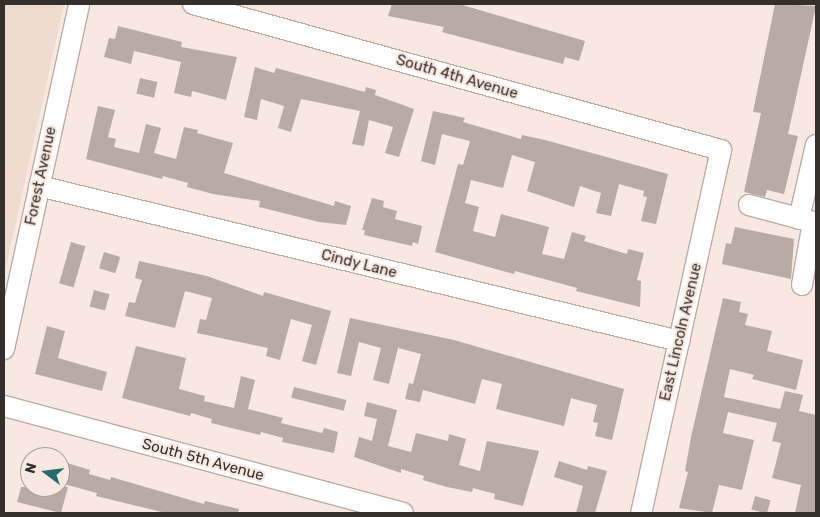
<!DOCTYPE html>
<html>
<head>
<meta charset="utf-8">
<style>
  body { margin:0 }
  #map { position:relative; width:820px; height:517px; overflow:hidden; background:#f8e8e0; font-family:Rubik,sans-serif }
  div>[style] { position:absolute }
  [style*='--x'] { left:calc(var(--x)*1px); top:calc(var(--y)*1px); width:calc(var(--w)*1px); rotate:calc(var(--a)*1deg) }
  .built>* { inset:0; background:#f1dace }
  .building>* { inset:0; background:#b9aaa2; transform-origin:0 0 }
  .roads { filter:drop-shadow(1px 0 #bbaca4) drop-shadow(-1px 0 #bbaca4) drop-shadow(0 1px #bbaca4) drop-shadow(0 -1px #bbaca4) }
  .minor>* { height:20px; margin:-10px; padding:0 10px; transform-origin:10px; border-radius:10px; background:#fff }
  span { translate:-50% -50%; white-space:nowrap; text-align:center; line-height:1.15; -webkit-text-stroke:4.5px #f8e8e0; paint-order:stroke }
  .street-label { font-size:15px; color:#352f2b }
  .frame { position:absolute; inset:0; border:5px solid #352f2b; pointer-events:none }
  .north { position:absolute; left:20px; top:447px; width:50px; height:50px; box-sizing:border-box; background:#f8e8e0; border:1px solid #aa9e98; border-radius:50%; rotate:285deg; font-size:14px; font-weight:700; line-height:20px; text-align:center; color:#352f2b }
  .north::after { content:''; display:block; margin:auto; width:18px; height:22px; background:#216d71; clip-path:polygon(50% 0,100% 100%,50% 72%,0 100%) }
</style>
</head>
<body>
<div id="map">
  <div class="built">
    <i style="clip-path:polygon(4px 4px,64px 4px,4px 276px)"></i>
  </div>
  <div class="building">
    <i style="clip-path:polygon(392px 4px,459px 4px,585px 41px,579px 61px,565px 57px,563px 64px,442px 32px,444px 27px,388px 16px)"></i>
    <i style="clip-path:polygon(775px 4px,816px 6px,788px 134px,798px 136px,784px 194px,767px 190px,765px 197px,744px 192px,761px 113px,753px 112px)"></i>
    <i style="clip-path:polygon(118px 26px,182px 42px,181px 47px,237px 57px,226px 100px,192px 91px,191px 97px,174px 93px,181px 62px,134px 51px,131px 64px,104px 57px,109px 38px,115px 39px)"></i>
    <i style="clip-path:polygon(255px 67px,274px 73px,276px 68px,365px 92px,366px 87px,376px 90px,375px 95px,414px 109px,399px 157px,385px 153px,393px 127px,369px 120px,364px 146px,352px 144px,360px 111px,301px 99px,291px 132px,278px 128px,284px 106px,261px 99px,257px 120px,244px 117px)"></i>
    <i style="left:140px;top:78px;width:18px;height:16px;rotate:13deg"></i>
    <i style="clip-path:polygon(98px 106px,115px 110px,108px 137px,116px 139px,114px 147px,139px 153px,146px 124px,161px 128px,154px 153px,176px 159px,184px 127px,198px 130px,197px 133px,233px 143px,224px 173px,334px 206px,335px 201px,351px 206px,346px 225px,319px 222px,259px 207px,260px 201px,213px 194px,187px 187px,188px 183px,163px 176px,162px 179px,86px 159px)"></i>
    <i style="clip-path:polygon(433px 111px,465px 118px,463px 122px,521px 139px,522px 135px,545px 140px,668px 174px,656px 224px,641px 221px,647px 197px,643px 196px,644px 191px,619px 184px,611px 216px,596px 213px,601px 193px,580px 186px,574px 207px,527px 191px,535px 162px,512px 155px,503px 188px,471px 180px,465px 203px,479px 207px,473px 231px,495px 237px,501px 214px,549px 227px,542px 254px,564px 259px,572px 232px,586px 236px,584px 241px,627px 254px,628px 249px,644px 253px,637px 280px,641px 281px,640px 307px,576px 291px,577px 288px,515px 271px,514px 274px,435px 252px,458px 164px,463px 165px,470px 141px,442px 134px,435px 165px,421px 161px)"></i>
    <i style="clip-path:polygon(372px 198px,384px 201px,383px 207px,397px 211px,395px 219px,422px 226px,418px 244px,413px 242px,412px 246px,364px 235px,365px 230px,362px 230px)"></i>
    <i style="clip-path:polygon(735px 227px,794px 239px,791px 279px,722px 264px,726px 243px,731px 244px)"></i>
    <i style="left:71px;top:242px;width:15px;height:43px;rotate:16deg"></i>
    <i style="left:104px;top:252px;width:17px;height:17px;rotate:17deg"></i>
    <i style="clip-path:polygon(139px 261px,207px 276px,263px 296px,264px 292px,331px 311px,316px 365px,302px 361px,312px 325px,291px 319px,280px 360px,266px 356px,268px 348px,197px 333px,200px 319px,206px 320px,212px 298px,185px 291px,175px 328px,125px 316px,129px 302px,135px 303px,142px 280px,135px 278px)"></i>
    <i style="left:94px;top:290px;width:16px;height:17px;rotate:15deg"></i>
    <i style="clip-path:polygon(723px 298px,741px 302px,739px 312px,748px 314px,745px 325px,772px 331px,767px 351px,803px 360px,796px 390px,752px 379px,754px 375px,730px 369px,724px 397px,780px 409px,785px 391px,803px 395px,799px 411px,816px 415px,816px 513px,795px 513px,801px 485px,772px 478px,781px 443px,772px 441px,777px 423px,728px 412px,723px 433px,754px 440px,742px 490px,719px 485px,712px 513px,679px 508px,688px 472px,685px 471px,691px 437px)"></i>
    <i style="clip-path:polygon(350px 318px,454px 340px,624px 389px,612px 440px,595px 436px,598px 423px,593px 422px,597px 405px,571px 398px,564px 426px,496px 409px,502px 384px,482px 379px,475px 404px,423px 390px,420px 402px,405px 399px,409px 383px,413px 384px,421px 354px,398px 348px,389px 384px,373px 380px,381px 348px,359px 342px,351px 376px,337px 373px)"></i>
    <i style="clip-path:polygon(47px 326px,65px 331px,58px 358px,107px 372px,102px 391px,35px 374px)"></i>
    <i style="clip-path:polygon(136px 346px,186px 358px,179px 389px,205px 396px,204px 401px,234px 408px,241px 376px,255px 380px,248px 409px,283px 418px,281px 423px,322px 433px,324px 428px,338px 432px,334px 453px,282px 442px,283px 438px,261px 432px,260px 435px,211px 423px,212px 419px,191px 413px,190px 416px,122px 398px)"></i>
    <i style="left:294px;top:387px;width:54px;height:11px;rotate:14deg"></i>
    <i style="clip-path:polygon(367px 402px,397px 410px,388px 446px,411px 452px,416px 433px,448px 441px,449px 434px,466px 439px,459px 465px,480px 471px,487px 441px,539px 451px,523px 506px,494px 499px,495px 494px,473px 488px,472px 492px,447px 487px,423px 480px,424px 476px,401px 469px,401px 473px,354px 457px,359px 437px,372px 441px,377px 419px,364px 416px)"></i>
    <i style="clip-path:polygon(559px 461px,587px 470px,588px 466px,607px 471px,595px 513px,576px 513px,583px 486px,554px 477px)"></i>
    <i style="clip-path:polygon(64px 462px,90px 470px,89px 474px,110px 480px,111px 477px,204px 504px,205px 501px,239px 509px,238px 513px,166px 513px,96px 496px,97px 493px,60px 483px)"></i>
    <i style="clip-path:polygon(21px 487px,68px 487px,61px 513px,17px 502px)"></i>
    <i style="left:755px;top:496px;width:16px;height:14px;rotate:15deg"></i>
  </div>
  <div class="roads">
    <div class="minor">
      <i style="--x:193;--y:4;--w:548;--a:15.46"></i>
      <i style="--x:721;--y:150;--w:372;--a:102.4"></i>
      <i style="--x:39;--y:186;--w:659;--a:13.61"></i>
      <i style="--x:749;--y:205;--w:66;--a:14.9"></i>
      <i style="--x:813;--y:222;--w:64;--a:99.9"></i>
      <i style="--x:799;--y:219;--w:76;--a:-77.1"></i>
      <i style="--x:4;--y:349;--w:353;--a:-77.7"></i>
      <i style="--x:4;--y:406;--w:413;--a:15"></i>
    </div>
  </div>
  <div class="street-label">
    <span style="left:457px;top:77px;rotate:16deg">South 4th Avenue</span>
    <span style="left:41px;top:176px;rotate:-78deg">Forest Avenue</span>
    <span style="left:359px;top:264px;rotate:14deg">Cindy Lane</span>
    <span style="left:681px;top:332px;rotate:-77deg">East Lincoln Avenue</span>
    <span style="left:203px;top:460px;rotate:15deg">South 5th Avenue</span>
  </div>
  <div class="frame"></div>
  <div class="north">N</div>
</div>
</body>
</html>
